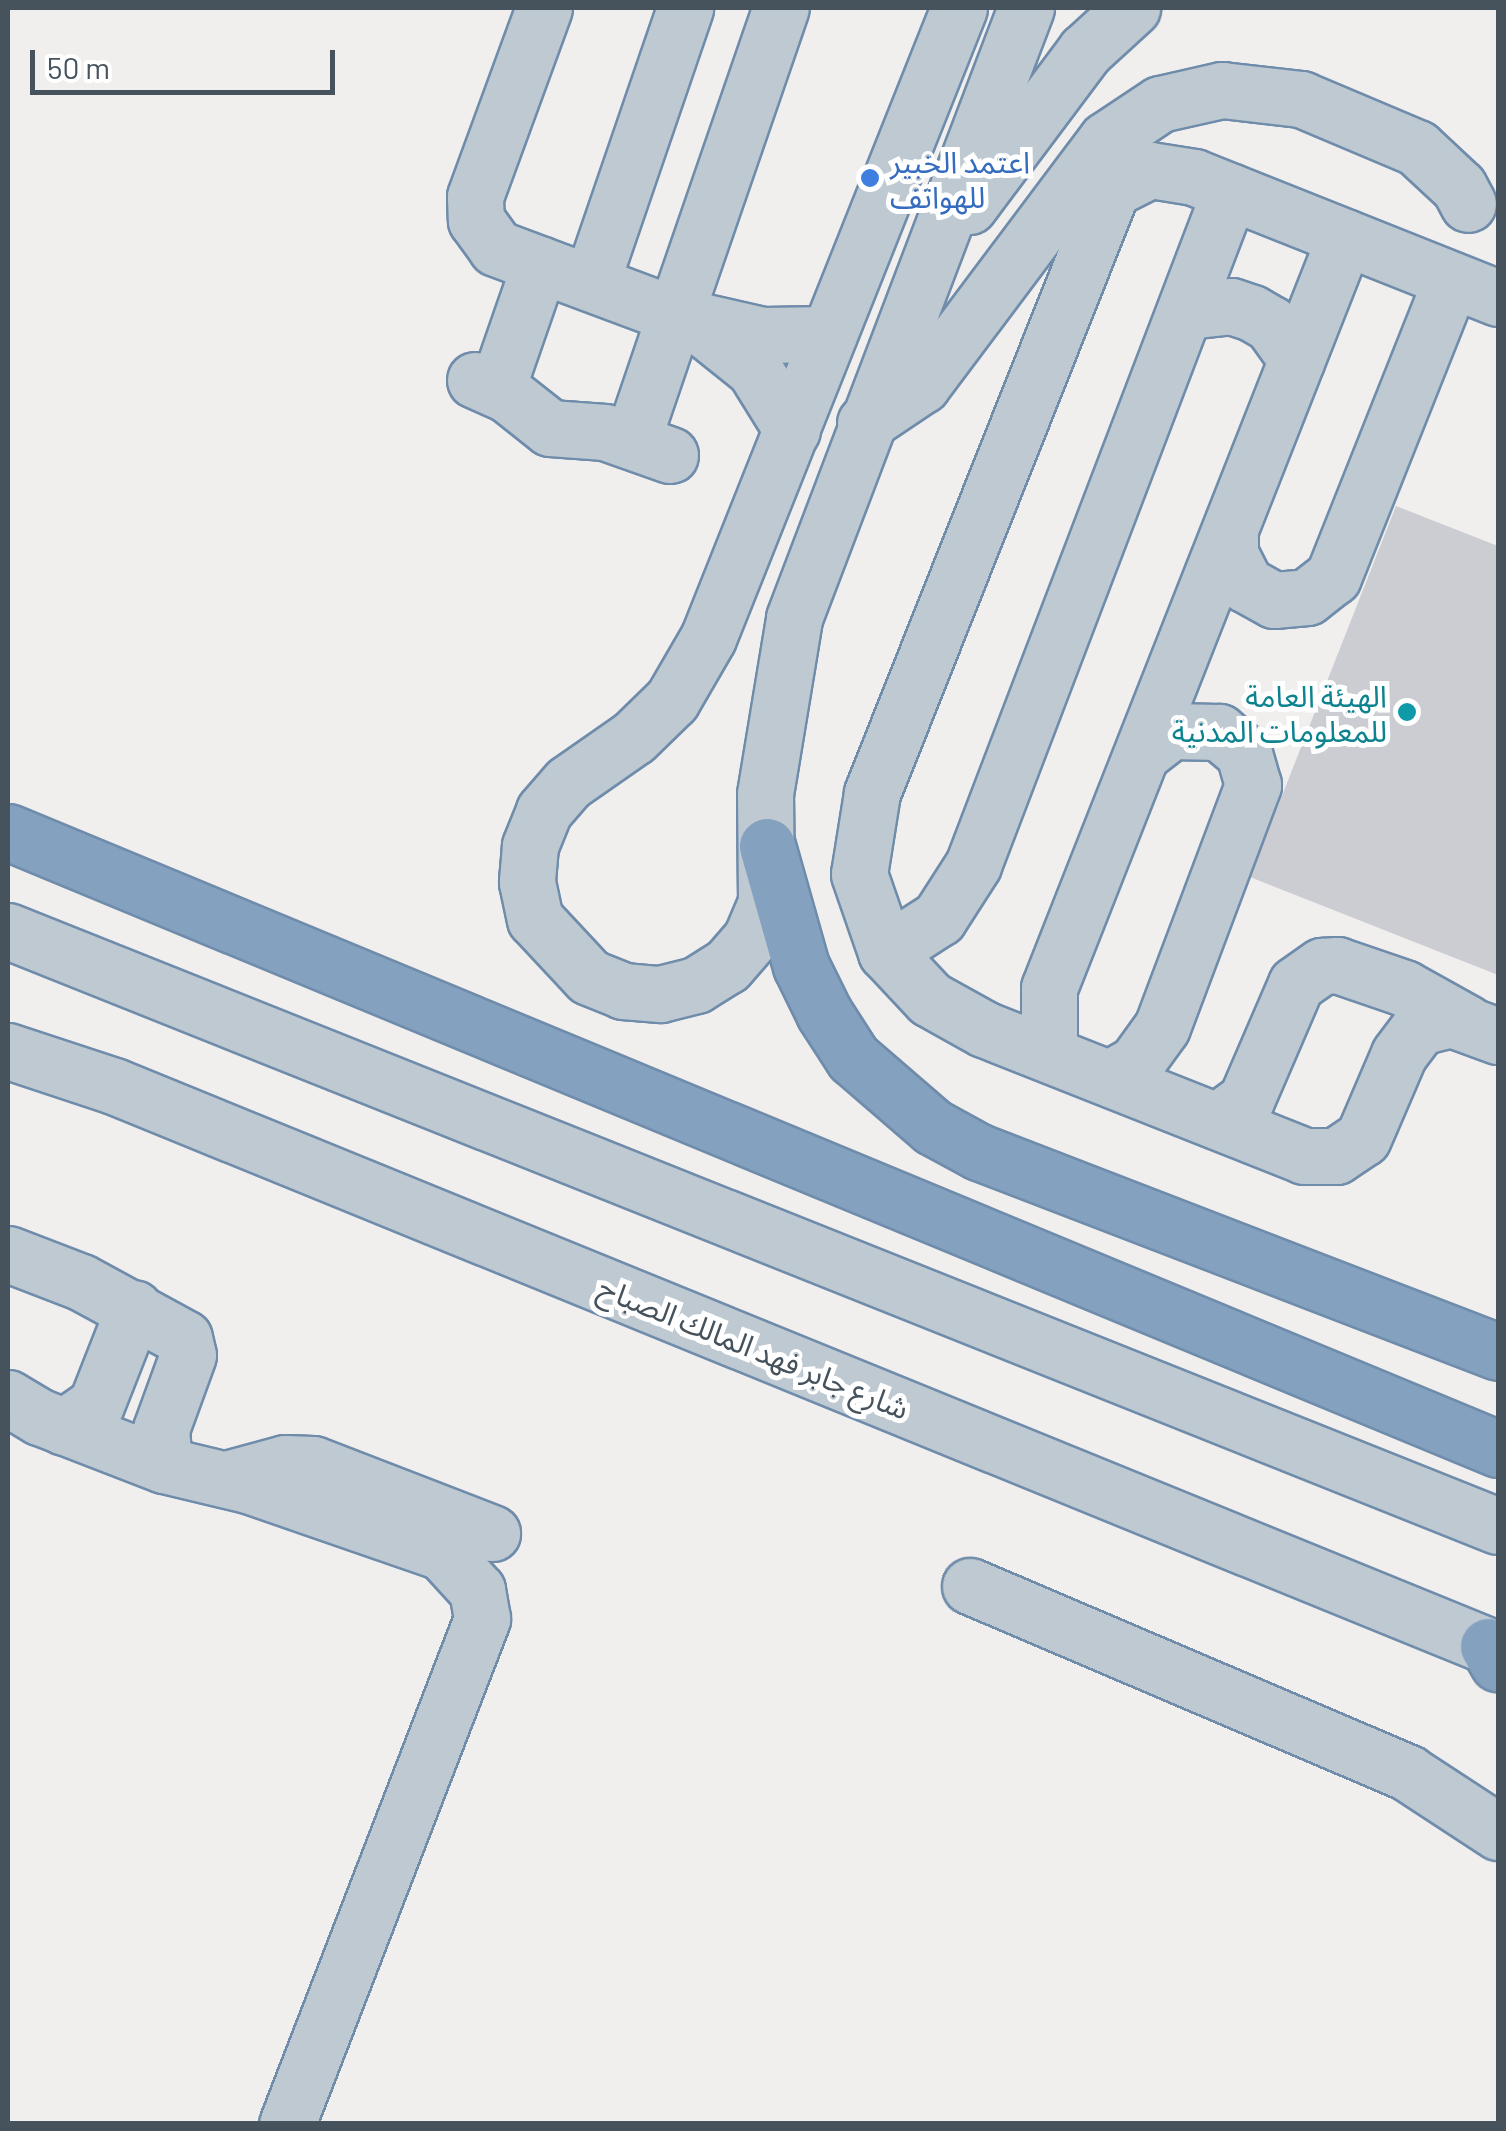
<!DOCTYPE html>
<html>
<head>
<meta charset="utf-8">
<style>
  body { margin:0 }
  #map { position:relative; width:1506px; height:2131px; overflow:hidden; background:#f1eeee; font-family:Barlow,"Noto Sans Arabic",sans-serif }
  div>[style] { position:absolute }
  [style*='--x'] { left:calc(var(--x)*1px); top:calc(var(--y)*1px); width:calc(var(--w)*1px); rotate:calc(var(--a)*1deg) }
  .building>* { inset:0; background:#cbcdd3 }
  .roads { filter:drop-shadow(2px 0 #6f8cab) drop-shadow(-2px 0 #6f8cab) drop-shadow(0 2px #6f8cab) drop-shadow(0 -2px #6f8cab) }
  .minor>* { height:55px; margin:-27.5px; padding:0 27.5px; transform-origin:27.5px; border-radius:27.5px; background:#bec9d1 }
  .highway>* { height:55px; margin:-27.5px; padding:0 27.5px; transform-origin:27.5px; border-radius:27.5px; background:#84a1bf }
  .dots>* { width:28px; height:28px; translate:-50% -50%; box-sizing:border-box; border:5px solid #fff; border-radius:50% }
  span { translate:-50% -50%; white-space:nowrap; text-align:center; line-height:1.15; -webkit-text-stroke:10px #fff; paint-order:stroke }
  .shop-label { font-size:30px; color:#366cbe }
  .left { translate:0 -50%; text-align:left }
  .culture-label { font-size:30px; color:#0d838f }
  .right { translate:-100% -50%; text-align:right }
  .street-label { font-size:30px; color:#46525c }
  .frame { position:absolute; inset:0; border:10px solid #46525c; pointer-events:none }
  .scale { position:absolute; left:30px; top:50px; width:305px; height:45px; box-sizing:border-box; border:5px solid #46525c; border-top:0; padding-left:12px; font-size:30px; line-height:35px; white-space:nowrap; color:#46525c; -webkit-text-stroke:8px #fff; paint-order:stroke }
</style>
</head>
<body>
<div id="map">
  <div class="building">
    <i style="clip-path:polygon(1396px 506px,1498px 546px,1498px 975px,1250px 877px)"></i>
  </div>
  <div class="roads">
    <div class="minor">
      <i style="--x:544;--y:8;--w:201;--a:110.1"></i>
      <i style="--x:475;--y:197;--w:23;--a:88"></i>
      <i style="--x:476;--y:220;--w:34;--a:54"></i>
      <i style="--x:496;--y:248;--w:191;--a:20.5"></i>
      <i style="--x:675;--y:315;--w:325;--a:-71"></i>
      <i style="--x:959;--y:8;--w:678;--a:111.72"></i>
      <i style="--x:708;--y:638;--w:72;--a:120.1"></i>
      <i style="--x:672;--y:700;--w:53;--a:135.8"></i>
      <i style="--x:634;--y:737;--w:80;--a:145.1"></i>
      <i style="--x:568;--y:783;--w:37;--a:131"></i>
      <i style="--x:544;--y:811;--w:38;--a:112"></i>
      <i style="--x:530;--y:846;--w:36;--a:95"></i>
      <i style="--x:527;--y:882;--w:38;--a:78"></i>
      <i style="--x:535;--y:919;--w:79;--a:47"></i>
      <i style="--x:589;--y:977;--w:37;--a:22"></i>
      <i style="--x:623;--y:991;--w:37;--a:5"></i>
      <i style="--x:660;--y:994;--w:37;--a:-14"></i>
      <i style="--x:696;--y:985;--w:36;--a:-32"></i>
      <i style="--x:727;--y:966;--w:37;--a:-49"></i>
      <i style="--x:751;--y:938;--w:38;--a:-67"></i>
      <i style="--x:766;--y:903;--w:109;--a:-90.5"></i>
      <i style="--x:765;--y:794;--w:178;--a:-80.6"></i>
      <i style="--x:794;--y:618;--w:653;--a:-69.18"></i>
      <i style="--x:969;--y:206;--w:194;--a:-53.2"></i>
      <i style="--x:1085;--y:51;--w:64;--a:-42.5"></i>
      <i style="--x:591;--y:283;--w:291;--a:-71.1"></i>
      <i style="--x:1498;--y:298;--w:327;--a:-158.3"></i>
      <i style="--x:1194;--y:177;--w:45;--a:-171"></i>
      <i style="--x:1150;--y:170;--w:42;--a:153.4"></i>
      <i style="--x:1112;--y:189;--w:650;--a:111.67"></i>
      <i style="--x:872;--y:793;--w:82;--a:99.1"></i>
      <i style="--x:859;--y:874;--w:83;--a:70.9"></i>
      <i style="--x:886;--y:952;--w:64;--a:46.9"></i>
      <i style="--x:930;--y:999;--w:62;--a:29.1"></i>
      <i style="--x:984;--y:1029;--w:344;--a:21.6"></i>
      <i style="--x:1304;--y:1156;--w:32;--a:0"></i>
      <i style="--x:1336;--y:1156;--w:32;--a:-34"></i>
      <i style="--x:1363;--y:1138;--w:91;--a:-66.8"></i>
      <i style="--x:1399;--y:1054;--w:34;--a:-53"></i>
      <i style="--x:1419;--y:1027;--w:33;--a:-14"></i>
      <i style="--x:1451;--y:1019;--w:50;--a:19.9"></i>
      <i style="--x:1188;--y:311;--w:43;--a:-6.6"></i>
      <i style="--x:1231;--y:306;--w:22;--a:18"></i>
      <i style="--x:1252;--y:313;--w:22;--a:30"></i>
      <i style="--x:1271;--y:324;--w:44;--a:54.2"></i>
      <i style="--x:699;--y:325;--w:70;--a:38.7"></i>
      <i style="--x:754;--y:369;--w:72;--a:58.1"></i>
      <i style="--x:475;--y:380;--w:35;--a:24"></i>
      <i style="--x:507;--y:394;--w:55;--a:38.3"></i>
      <i style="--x:550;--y:428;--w:55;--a:4.2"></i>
      <i style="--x:605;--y:432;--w:69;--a:19.5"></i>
      <i style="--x:497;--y:388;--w:131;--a:-70.9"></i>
      <i style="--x:865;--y:423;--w:69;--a:-33.7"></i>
      <i style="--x:922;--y:385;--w:306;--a:-53.1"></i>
      <i style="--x:1106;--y:140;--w:65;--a:-33.7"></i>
      <i style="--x:1160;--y:104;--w:64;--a:-12.7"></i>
      <i style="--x:1222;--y:90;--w:80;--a:6.5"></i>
      <i style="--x:1301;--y:99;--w:126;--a:22.9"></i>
      <i style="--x:1417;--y:148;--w:57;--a:42.9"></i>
      <i style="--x:1459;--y:187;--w:19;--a:62"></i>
      <i style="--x:632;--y:441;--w:133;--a:-71.2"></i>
      <i style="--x:675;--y:315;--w:89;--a:12.9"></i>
      <i style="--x:762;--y:335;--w:67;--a:-0.9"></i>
      <i style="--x:1230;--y:537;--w:17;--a:90"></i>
      <i style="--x:1230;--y:554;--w:34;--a:63"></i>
      <i style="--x:1245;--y:584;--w:33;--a:29"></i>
      <i style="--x:1274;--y:600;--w:33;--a:-5"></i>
      <i style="--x:1307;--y:597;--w:33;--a:-38"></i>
      <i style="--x:1333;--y:577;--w:319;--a:-68.3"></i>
      <i style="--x:8;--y:931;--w:1604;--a:21.77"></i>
      <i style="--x:886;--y:952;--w:63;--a:-32.7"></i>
      <i style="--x:939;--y:918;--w:63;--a:-57.3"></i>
      <i style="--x:973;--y:865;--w:721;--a:-69.13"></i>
      <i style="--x:8;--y:1051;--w:112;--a:18.3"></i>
      <i style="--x:114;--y:1086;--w:1495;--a:22.17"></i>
      <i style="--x:1049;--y:1054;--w:66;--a:-90"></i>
      <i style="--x:1049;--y:988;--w:807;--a:-68.49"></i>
      <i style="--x:1110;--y:1078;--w:30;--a:-30"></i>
      <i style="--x:1136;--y:1063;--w:44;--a:-54.2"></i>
      <i style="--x:1162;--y:1027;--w:259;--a:-69.4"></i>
      <i style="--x:1253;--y:785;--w:33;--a:-106"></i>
      <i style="--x:1244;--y:753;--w:33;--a:-140"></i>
      <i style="--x:1219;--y:732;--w:48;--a:-178.8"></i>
      <i style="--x:1171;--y:731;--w:36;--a:142"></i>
      <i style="--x:1217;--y:1121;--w:36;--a:-36"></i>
      <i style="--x:1246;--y:1100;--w:126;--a:-66.7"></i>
      <i style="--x:1296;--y:984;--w:32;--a:-35"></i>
      <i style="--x:1322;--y:966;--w:15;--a:-4"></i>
      <i style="--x:1337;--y:965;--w:71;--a:18.9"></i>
      <i style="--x:1404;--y:988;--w:72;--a:29.1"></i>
      <i style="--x:8;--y:1254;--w:78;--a:21"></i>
      <i style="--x:81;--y:1282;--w:117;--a:28.5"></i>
      <i style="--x:184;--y:1338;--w:17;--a:77"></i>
      <i style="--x:188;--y:1355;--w:79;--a:110"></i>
      <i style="--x:161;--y:1429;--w:36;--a:85"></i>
      <i style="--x:8;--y:1398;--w:37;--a:31"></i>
      <i style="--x:40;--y:1417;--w:133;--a:21.2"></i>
      <i style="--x:164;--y:1465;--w:86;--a:13.4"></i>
      <i style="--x:248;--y:1485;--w:205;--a:19.1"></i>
      <i style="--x:442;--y:1552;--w:52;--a:47.4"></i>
      <i style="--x:477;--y:1590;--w:29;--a:80"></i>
      <i style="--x:482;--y:1619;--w:541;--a:111.11"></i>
      <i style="--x:64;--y:1427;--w:39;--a:-35"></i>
      <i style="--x:96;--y:1405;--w:104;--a:-68.6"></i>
      <i style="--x:230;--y:1478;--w:57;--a:-15.3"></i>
      <i style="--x:285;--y:1463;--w:28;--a:2"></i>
      <i style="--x:313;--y:1464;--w:192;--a:21.1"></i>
      <i style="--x:970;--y:1586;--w:476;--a:23.1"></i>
      <i style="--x:1408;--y:1773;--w:108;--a:33.2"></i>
    </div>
    <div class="highway">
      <i style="--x:8;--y:832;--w:1613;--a:22.49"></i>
      <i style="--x:767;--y:846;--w:125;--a:74.2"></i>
      <i style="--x:801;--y:966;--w:52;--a:63.9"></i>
      <i style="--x:824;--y:1013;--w:54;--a:57.2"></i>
      <i style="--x:853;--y:1058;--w:106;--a:40.8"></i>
      <i style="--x:933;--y:1127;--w:52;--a:28.5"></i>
      <i style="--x:979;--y:1152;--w:556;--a:21.07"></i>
      <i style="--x:1488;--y:1646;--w:20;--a:60"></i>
    </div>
  </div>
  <div class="dots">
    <i style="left:870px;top:178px;background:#3f7fe0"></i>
    <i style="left:1407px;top:712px;background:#0f9aa8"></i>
  </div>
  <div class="shop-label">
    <span class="left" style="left:890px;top:178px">اعتمد الخبير<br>للهواتف</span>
  </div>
  <div class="culture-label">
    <span class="right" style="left:1387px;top:712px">الهيئة العامة<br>للمعلومات المدنية</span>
  </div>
  <div class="street-label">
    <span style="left:754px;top:1347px;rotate:22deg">شارع جابر فهد المالك الصباح</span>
  </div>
  <div class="frame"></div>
  <div class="scale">50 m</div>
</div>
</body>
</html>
